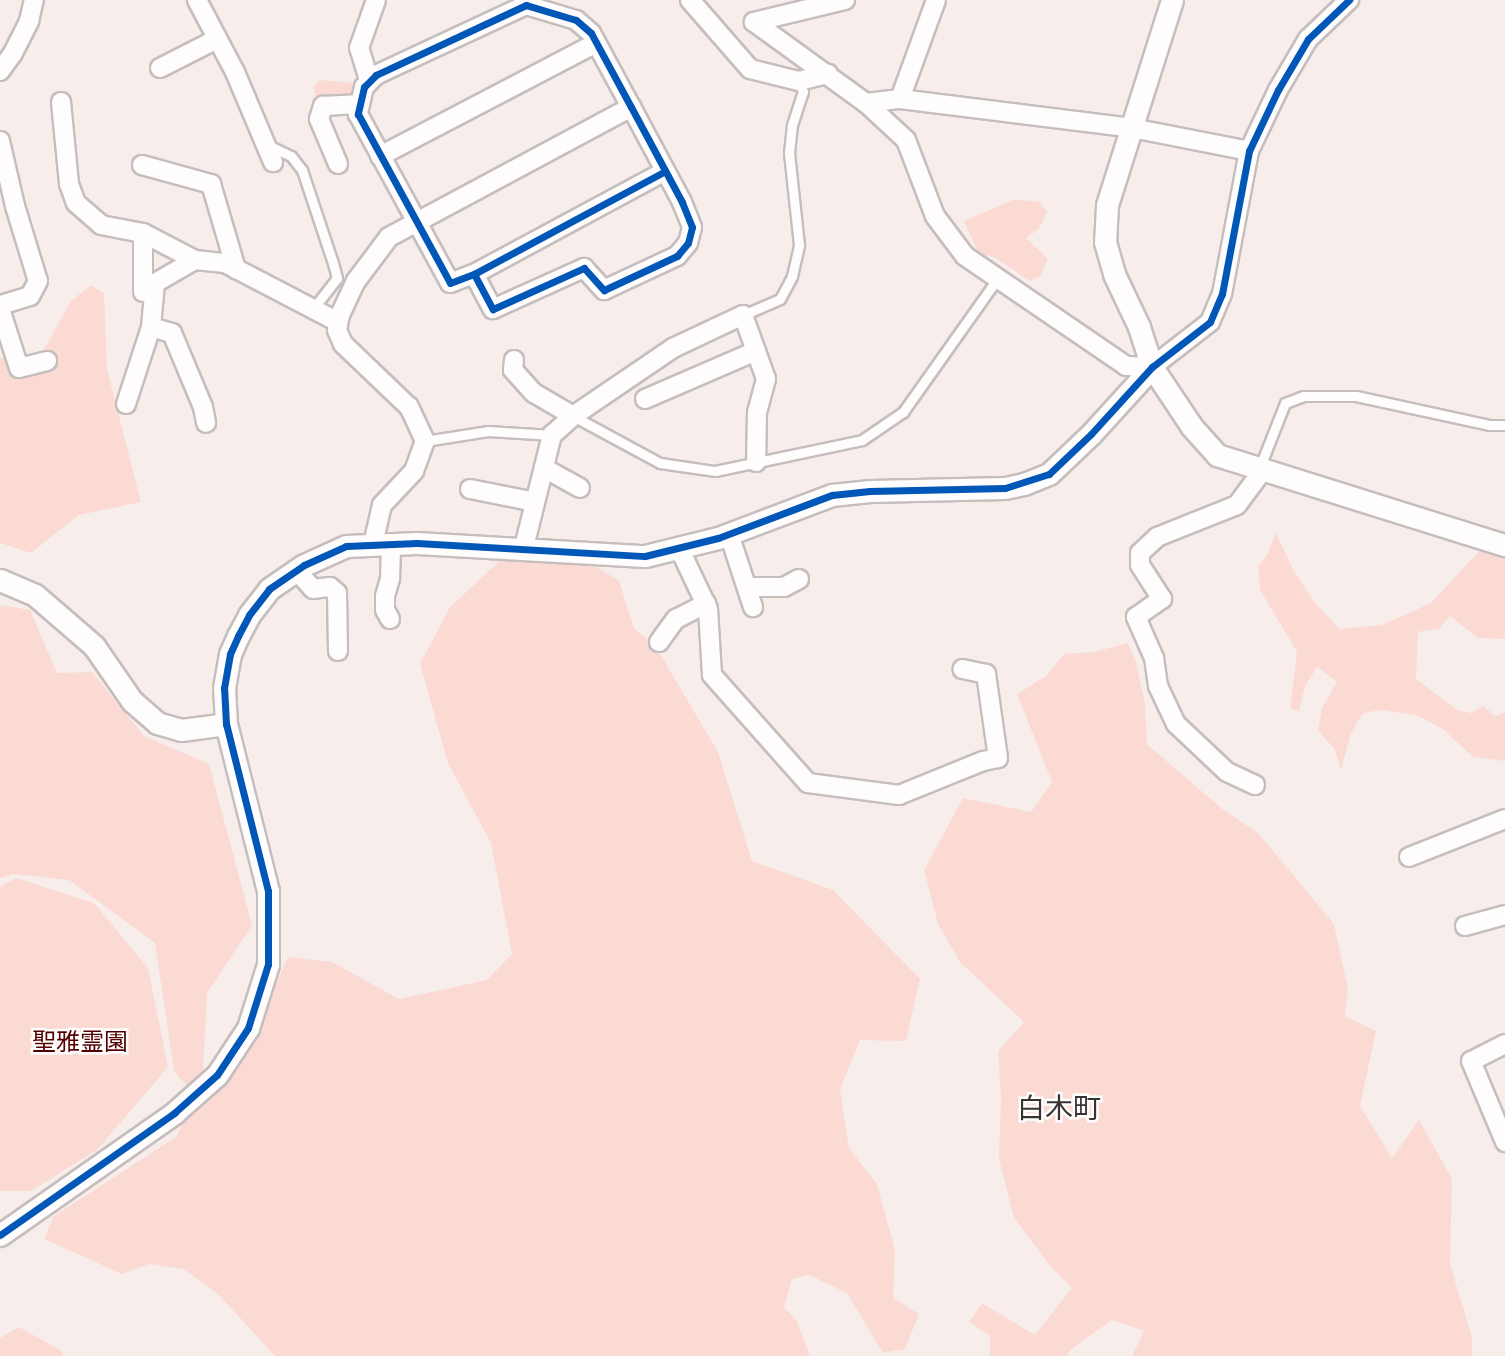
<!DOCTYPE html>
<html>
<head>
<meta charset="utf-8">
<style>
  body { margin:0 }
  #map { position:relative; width:1505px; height:1356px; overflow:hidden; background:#f7eeec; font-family:"Golos Text","Noto Sans JP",sans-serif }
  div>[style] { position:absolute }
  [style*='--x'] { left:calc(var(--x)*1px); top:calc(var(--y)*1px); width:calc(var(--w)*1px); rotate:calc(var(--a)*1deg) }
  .green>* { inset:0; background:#fbdad4 }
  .roads { filter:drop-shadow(2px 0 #c6bebd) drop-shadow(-2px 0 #c6bebd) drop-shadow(0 2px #c6bebd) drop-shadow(0 -2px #c6bebd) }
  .service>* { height:9px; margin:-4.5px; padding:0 4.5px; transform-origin:4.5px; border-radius:4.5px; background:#fefcfc }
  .minor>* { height:18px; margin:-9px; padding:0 9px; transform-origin:9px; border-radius:9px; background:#fefcfc }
  .tertiary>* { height:21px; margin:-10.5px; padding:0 10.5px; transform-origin:10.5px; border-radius:10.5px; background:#fefcfc }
  .cycleway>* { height:7px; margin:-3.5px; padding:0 3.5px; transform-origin:3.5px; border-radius:3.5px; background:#0057b8 }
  span { translate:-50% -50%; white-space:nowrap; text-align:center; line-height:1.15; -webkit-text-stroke:5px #fdfdfd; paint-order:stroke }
  .park-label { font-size:24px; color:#500 }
  .quarter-label { font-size:28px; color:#383230 }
</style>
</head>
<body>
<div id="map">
  <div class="green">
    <i style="clip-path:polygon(320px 80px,357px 83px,347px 103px,319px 105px,313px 87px)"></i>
    <i style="clip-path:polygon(1015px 199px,1039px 202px,1047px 212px,1039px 229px,1026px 238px,1048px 259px,1040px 276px,1030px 281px,994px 257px,979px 254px,964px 221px)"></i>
    <i style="clip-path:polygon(91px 285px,104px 293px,107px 369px,141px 502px,79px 515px,31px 553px,0 543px,0 358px,38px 360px,71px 301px)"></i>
    <i style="clip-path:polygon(1276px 533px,1293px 569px,1315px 603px,1340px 629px,1382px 625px,1431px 603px,1482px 548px,1505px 556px,1505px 639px,1478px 638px,1450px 616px,1439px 629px,1418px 632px,1416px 679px,1457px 710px,1471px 713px,1483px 706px,1496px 716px,1505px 712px,1505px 761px,1473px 757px,1444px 730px,1419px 716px,1382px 710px,1363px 713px,1351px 733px,1341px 770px,1335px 750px,1318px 730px,1322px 708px,1337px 682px,1317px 667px,1305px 686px,1299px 711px,1290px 709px,1297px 652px,1260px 590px,1258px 566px,1267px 555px)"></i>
    <i style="clip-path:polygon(504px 557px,589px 562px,619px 581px,634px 628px,656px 647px,718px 752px,752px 861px,833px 890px,920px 979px,906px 1041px,860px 1040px,840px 1089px,849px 1148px,877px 1184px,895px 1250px,893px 1298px,919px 1314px,905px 1349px,883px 1353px,847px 1293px,809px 1275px,792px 1279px,784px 1307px,797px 1321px,810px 1356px,275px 1356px,217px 1293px,183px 1269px,149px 1264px,122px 1274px,44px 1239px,54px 1216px,176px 1137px,190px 1109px,186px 1085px,174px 1071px,155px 943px,69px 880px,14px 874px,0 878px,0 605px,30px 610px,57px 673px,92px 672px,144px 736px,209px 764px,252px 925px,207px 993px,203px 1074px,245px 1052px,288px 957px,332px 962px,399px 999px,487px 980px,512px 954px,491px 843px,448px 763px,420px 664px,450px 607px)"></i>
    <i style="clip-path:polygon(1128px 643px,1136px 662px,1145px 704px,1147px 744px,1221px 808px,1258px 833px,1334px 924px,1348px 989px,1345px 1016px,1376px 1031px,1360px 1106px,1392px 1158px,1419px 1120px,1452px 1179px,1450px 1264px,1472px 1337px,1472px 1356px,1132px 1356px,1144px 1331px,1112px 1320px,1070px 1350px,1067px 1356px,990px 1356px,990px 1336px,969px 1322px,982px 1303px,1035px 1335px,1072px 1288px,1051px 1267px,1014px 1218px,999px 1159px,1001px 1096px,998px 1051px,1024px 1022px,960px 962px,938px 924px,924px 870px,963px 798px,1031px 812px,1052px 782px,1017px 694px,1046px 676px,1064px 654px,1094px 652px)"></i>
    <i style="clip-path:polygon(16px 878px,94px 903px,148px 968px,168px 1067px,97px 1150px,31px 1191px,0 1191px,0 887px)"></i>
    <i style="clip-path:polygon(19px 1327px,60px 1350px,64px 1356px,0 1356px,0 1338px)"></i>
  </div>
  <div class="roads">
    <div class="service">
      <i style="--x:266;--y:144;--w:28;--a:26"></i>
      <i style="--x:291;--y:156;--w:18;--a:52"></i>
      <i style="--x:302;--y:170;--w:98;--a:71.6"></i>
      <i style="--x:333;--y:263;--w:16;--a:75"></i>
      <i style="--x:337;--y:278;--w:39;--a:128"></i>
      <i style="--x:743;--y:315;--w:40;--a:-23.4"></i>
      <i style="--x:780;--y:299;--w:26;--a:-62"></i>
      <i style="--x:792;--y:276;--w:32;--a:-77"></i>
      <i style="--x:799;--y:245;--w:93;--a:-96.2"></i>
      <i style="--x:789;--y:153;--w:28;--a:-84"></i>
      <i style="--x:792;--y:125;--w:35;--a:-72"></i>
      <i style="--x:803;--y:92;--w:12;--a:-110"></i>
      <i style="--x:573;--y:416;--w:99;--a:28.4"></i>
      <i style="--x:660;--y:463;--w:56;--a:8.3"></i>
      <i style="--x:715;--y:471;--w:150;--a:-11.9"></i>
      <i style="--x:862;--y:440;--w:50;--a:-34.3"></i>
      <i style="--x:903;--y:412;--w:164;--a:-54.7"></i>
      <i style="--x:425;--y:441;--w:64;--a:-9"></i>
      <i style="--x:488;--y:431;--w:64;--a:3.6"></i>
      <i style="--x:1259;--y:469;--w:71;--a:-68.5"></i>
      <i style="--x:1285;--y:403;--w:19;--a:-21"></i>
      <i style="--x:1303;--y:396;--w:53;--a:0"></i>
      <i style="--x:1356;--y:396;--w:136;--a:12.3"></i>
      <i style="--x:1489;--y:425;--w:16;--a:0"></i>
    </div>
    <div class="minor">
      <i style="--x:197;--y:0;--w:81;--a:62.2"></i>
      <i style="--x:235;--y:72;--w:98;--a:67.1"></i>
      <i style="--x:690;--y:0;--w:91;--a:49"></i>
      <i style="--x:750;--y:69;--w:50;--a:13.8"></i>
      <i style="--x:799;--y:81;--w:30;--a:-14"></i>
      <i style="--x:845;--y:0;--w:94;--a:166.4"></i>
      <i style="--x:754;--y:22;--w:138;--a:35.9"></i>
      <i style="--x:866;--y:103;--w:54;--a:42.8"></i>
      <i style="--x:906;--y:140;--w:81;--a:69.1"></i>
      <i style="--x:935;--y:216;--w:50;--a:53.1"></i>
      <i style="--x:965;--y:256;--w:195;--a:34.3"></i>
      <i style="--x:1126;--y:366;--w:26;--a:2"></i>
      <i style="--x:1152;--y:367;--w:73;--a:-37.8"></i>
      <i style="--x:1210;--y:322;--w:30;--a:-67"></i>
      <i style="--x:1222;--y:294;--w:146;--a:-79.3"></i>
      <i style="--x:1249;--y:151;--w:68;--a:-64.6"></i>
      <i style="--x:1278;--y:90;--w:59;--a:-59.5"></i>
      <i style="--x:1308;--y:39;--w:57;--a:-43.6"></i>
      <i style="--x:160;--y:68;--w:64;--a:-27"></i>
      <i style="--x:0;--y:71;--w:22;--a:-54"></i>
      <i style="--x:13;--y:53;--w:36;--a:-63"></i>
      <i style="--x:29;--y:21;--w:22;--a:-77"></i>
      <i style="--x:369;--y:80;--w:34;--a:-107"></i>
      <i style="--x:359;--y:48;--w:51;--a:-70.5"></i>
      <i style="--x:900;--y:99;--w:105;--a:-70"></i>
      <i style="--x:61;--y:102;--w:82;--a:84.4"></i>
      <i style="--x:69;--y:184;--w:20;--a:70"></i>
      <i style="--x:76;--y:203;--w:33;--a:41"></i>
      <i style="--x:101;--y:225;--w:43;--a:10.8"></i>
      <i style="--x:143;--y:233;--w:59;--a:27.4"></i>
      <i style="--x:866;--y:103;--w:34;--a:-7"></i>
      <i style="--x:900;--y:99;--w:234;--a:7.1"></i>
      <i style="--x:1132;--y:128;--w:119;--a:11.1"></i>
      <i style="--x:0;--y:141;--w:67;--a:77"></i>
      <i style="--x:15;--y:206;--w:78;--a:73"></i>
      <i style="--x:38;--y:281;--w:17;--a:118"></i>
      <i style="--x:30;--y:296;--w:31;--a:163"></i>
      <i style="--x:380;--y:156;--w:244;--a:-27.6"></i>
      <i style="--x:338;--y:164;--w:49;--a:-112.9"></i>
      <i style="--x:319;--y:119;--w:14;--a:-73"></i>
      <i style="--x:323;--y:106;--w:37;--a:-3"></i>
      <i style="--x:142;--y:165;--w:72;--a:15.4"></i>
      <i style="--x:211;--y:184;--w:89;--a:73.6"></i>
      <i style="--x:143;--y:233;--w:59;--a:90"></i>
      <i style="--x:474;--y:274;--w:40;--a:62"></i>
      <i style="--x:493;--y:309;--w:100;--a:-24.3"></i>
      <i style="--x:584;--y:268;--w:30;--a:48"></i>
      <i style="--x:604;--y:290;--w:81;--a:-25"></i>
      <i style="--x:677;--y:256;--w:17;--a:-50"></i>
      <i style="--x:688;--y:243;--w:16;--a:-76"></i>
      <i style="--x:692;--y:227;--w:27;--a:-112"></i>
      <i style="--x:682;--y:202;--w:108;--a:-118.2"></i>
      <i style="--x:631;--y:107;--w:84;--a:-118.4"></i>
      <i style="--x:591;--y:33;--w:20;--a:-139"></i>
      <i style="--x:576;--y:20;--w:52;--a:-163.3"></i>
      <i style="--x:526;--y:5;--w:166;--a:155"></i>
      <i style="--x:376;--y:75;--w:17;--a:135"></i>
      <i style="--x:364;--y:87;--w:28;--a:103"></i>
      <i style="--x:358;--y:114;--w:192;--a:61.4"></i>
      <i style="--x:450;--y:283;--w:26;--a:-21"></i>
      <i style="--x:474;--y:274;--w:217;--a:-28.3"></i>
      <i style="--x:0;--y:309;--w:62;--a:72.1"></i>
      <i style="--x:19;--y:368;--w:29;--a:-14"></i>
      <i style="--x:151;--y:327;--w:22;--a:16"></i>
      <i style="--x:172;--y:333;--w:80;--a:67.3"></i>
      <i style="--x:203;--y:407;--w:16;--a:79"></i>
      <i style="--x:514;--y:360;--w:10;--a:96"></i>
      <i style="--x:513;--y:370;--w:31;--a:48"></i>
      <i style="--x:534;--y:393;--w:45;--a:30.5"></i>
      <i style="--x:645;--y:399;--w:121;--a:-23.4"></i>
      <i style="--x:126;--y:404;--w:81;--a:-72"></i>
      <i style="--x:151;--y:327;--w:44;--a:-84.8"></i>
      <i style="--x:155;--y:283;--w:46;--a:-29.9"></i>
      <i style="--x:195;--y:260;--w:30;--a:6"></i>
      <i style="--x:225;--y:263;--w:127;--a:27.6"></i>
      <i style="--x:544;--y:468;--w:41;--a:29.1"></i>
      <i style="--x:470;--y:489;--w:66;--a:11.3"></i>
      <i style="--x:729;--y:534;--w:77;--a:71.8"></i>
      <i style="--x:373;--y:544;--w:40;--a:-77"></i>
      <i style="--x:382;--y:505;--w:47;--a:-46.7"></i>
      <i style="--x:414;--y:471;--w:32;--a:-70"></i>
      <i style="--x:425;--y:441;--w:38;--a:-115"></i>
      <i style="--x:409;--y:407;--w:91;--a:-136.3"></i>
      <i style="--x:343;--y:344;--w:15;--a:-113"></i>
      <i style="--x:337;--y:330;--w:15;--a:-79"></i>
      <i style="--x:340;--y:315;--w:38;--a:-65"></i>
      <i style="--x:356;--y:281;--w:55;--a:-53.1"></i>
      <i style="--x:389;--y:237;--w:275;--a:-28.2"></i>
      <i style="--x:680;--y:550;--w:65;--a:64.6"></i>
      <i style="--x:708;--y:609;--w:66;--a:86.5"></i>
      <i style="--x:712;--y:675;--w:144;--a:48.4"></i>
      <i style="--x:808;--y:783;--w:92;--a:7.5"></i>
      <i style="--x:899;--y:795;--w:91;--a:-22"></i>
      <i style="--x:983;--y:761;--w:15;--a:-11"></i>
      <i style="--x:998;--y:758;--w:85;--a:-98.1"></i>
      <i style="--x:986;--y:674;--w:24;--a:-168"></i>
      <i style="--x:523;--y:551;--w:120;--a:-76"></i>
      <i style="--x:552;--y:435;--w:28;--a:-42"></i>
      <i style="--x:573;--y:416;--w:121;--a:-34.2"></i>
      <i style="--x:673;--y:348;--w:77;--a:-25.2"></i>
      <i style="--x:743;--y:315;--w:68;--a:70.2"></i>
      <i style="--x:766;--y:379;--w:34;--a:105"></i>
      <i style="--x:757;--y:412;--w:50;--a:91.1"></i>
      <i style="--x:296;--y:570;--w:25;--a:48"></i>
      <i style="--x:313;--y:589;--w:17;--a:-7"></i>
      <i style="--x:330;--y:587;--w:9;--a:41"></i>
      <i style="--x:337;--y:593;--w:58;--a:89"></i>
      <i style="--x:747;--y:587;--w:37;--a:0"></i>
      <i style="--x:784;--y:587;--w:17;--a:-28"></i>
      <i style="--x:390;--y:619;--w:10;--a:-119"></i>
      <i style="--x:385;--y:610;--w:14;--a:-90"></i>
      <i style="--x:385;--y:596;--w:19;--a:-74"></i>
      <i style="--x:390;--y:578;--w:35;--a:-88"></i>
      <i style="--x:659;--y:642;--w:29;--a:-54"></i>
      <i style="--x:676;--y:619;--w:34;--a:-27"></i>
      <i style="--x:1255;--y:785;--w:31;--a:-155"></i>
      <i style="--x:1227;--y:772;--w:70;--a:-136.7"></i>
      <i style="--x:1176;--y:724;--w:42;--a:-115.3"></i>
      <i style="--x:1158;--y:686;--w:28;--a:-98"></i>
      <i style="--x:1154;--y:658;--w:45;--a:-113.7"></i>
      <i style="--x:1136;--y:617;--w:32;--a:-35"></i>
      <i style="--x:1162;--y:599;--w:40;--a:-122.9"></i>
      <i style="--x:1140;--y:565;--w:12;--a:-90"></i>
      <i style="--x:1140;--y:553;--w:23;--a:-43"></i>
      <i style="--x:1157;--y:537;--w:86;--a:-21.8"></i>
      <i style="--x:1237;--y:505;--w:44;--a:-53.4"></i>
      <i style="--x:1409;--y:857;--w:103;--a:-21.6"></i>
      <i style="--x:1465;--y:926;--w:41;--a:-15.4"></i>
      <i style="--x:1505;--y:1044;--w:38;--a:153"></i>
      <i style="--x:1471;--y:1061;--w:88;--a:67.2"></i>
    </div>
    <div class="tertiary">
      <i style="--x:1172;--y:0;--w:215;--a:107.6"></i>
      <i style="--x:1107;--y:205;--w:37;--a:93"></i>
      <i style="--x:1105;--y:242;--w:33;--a:74"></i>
      <i style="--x:1114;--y:274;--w:59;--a:64.7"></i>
      <i style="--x:1139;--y:327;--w:42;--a:72"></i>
      <i style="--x:1152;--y:367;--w:72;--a:56.3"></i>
      <i style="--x:1192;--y:427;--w:38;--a:48"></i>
      <i style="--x:1217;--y:455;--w:302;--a:17.4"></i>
      <i style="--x:0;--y:580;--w:38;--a:23"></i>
      <i style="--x:35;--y:595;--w:78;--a:40.8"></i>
      <i style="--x:94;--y:646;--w:67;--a:55.4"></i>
      <i style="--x:132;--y:701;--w:33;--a:41"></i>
      <i style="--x:157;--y:723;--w:25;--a:16"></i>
      <i style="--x:181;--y:730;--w:45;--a:-7.6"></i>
      <i style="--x:0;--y:1235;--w:213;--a:-35"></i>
      <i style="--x:174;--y:1113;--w:57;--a:-41.5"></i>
      <i style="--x:217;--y:1075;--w:56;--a:-56.6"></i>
      <i style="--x:248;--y:1028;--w:67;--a:-72.6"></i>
      <i style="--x:268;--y:964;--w:73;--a:-90"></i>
      <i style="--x:268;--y:891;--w:172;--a:-104.1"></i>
      <i style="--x:226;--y:724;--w:36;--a:-93"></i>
      <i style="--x:224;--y:688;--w:35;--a:-80"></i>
      <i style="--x:230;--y:654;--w:20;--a:-66"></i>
      <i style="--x:238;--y:636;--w:24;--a:-62"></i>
      <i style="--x:249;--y:615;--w:33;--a:-52"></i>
      <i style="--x:269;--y:589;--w:42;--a:-34.4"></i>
      <i style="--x:304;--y:565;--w:46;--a:-24.3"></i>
      <i style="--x:346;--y:546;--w:71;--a:-2.4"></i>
      <i style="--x:417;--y:543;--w:228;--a:3.3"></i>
      <i style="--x:645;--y:556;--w:75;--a:-13.9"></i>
      <i style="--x:718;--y:538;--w:122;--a:-20.7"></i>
      <i style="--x:832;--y:495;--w:38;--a:-6"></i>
      <i style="--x:870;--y:491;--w:135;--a:-1.3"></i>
      <i style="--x:1005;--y:488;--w:19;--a:-12"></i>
      <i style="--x:1024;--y:484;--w:27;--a:-22"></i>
      <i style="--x:1049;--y:474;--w:58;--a:-43.6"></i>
      <i style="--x:1091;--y:434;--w:91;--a:-47.7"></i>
    </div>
  </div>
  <div class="cycleway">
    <i style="--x:474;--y:274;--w:40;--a:62"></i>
    <i style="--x:493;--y:309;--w:100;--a:-24.3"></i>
    <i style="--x:584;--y:268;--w:30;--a:48"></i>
    <i style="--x:604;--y:290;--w:81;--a:-25"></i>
    <i style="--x:677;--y:256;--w:17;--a:-50"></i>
    <i style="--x:688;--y:243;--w:16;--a:-76"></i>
    <i style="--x:692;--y:227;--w:27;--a:-112"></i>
    <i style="--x:682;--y:202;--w:108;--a:-118.2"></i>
    <i style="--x:631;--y:107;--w:84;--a:-118.4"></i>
    <i style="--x:591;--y:33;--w:20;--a:-139"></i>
    <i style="--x:576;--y:20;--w:52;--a:-163.3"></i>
    <i style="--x:526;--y:5;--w:166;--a:155"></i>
    <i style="--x:376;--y:75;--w:17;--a:135"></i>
    <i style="--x:364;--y:87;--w:28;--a:103"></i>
    <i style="--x:358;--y:114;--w:192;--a:61.4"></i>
    <i style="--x:450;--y:283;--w:26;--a:-21"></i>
    <i style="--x:474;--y:274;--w:217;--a:-28.3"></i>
    <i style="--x:0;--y:1235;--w:213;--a:-35"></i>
    <i style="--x:174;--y:1113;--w:57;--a:-41.5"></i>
    <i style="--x:217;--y:1075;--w:56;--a:-56.6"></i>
    <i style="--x:248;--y:1028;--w:67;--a:-72.6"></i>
    <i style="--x:268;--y:964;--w:73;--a:-90"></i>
    <i style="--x:268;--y:891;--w:172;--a:-104.1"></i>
    <i style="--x:226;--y:724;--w:36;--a:-93"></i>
    <i style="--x:224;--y:688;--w:35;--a:-80"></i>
    <i style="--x:230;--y:654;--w:20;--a:-66"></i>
    <i style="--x:238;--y:636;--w:24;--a:-62"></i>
    <i style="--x:249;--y:615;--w:33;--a:-52"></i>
    <i style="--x:269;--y:589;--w:42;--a:-34.4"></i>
    <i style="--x:304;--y:565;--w:46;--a:-24.3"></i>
    <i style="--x:346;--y:546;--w:71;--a:-2.4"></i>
    <i style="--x:417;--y:543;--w:228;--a:3.3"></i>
    <i style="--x:645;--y:556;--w:75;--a:-13.9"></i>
    <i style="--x:718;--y:538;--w:122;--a:-20.7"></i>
    <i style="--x:832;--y:495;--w:38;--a:-6"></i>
    <i style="--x:870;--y:491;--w:135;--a:-1.3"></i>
    <i style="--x:1005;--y:488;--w:46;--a:-17.7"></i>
    <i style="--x:1049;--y:474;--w:58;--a:-43.6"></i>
    <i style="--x:1091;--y:434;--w:91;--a:-47.7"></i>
    <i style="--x:1152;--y:367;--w:73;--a:-37.8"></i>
    <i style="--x:1210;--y:322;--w:30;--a:-67"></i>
    <i style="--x:1222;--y:294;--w:146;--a:-79.3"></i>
    <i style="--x:1249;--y:151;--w:68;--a:-64.6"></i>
    <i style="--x:1278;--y:90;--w:59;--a:-59.5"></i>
    <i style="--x:1308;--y:39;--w:57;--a:-43.6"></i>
  </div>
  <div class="park-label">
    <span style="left:80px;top:1041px">聖雅霊園</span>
  </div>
  <div class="quarter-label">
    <span style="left:1059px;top:1108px">白木町</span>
  </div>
</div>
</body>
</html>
